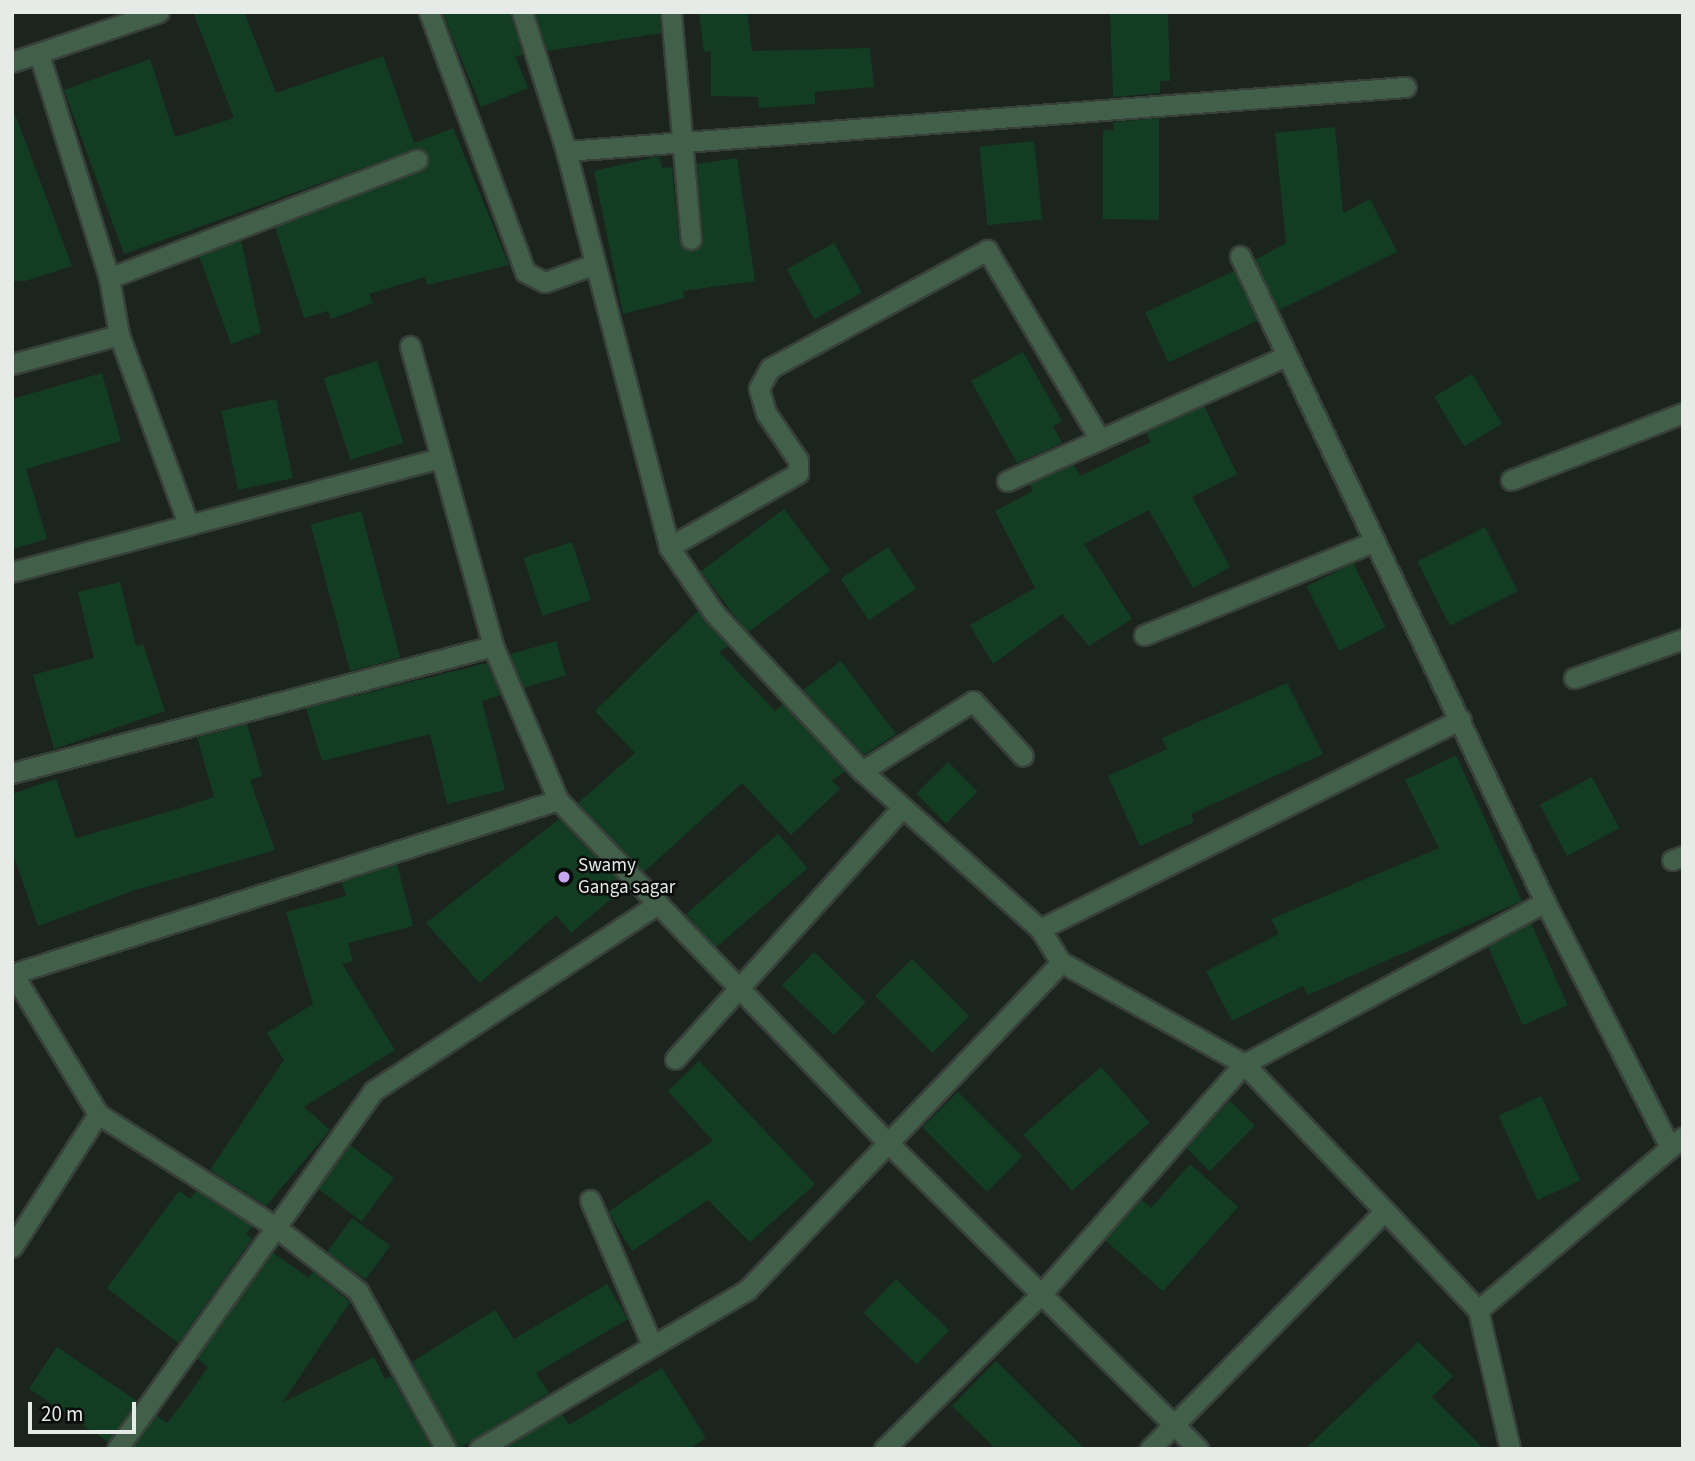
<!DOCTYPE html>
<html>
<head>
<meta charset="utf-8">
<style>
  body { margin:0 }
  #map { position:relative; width:1695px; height:1461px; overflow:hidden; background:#1c241e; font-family:"Source Sans 3",sans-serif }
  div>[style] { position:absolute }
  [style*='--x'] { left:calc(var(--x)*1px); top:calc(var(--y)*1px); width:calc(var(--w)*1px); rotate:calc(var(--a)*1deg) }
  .building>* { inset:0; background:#133d23; transform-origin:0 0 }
  .roads { filter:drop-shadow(2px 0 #38403a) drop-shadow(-2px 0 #38403a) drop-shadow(0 2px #38403a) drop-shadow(0 -2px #38403a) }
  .minor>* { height:19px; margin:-9.5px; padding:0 9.5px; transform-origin:9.5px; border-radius:9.5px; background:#415f49 }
  .tertiary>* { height:19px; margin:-9.5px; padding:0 9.5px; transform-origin:9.5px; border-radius:9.5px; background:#415f49 }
  .dots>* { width:19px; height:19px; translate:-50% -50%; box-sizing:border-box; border:4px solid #090c0a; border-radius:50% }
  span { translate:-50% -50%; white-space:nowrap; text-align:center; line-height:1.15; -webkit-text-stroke:5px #090c0a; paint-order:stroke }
  .poi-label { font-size:19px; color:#e6ebe7 }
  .left { translate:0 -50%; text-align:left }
  .frame { position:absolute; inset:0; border:14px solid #e6ebe7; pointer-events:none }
  .scale { position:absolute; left:28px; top:1402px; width:108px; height:32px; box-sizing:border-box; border:4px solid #e6ebe7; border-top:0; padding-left:9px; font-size:21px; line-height:24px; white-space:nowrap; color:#e6ebe7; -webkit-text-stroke:5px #090c0a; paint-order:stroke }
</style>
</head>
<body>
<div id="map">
  <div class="building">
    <i style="clip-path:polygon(193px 12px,244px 12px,276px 93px,383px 56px,414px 143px,453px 128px,509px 265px,427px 285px,425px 277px,369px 294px,373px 303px,331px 319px,328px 311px,304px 318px,275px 227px,421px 171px,429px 156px,418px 148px,124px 254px,64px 90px,150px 59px,175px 137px,234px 118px)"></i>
    <i style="clip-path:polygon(442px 12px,510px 12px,523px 55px,515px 56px,528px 88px,481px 107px)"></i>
    <i style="clip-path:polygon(535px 12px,659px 12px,661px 33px,547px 51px)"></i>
    <i style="clip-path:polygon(699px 12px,747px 12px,752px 51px,870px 48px,874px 87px,815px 92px,815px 104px,759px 108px,758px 97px,711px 96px,711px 51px,704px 52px)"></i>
    <i style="clip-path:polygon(1110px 12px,1168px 12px,1170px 81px,1160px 81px,1160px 93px,1113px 97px)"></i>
    <i style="clip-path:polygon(12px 106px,72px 266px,25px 281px,12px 281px)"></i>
    <i style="clip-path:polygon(1159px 118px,1159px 220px,1103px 219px,1103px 130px,1114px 130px,1113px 122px)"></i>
    <i style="clip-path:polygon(1335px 127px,1343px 213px,1370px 199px,1397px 252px,1279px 310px,1255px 260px,1286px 243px,1275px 133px)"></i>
    <i style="left:1034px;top:141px;width:79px;height:55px;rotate:84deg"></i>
    <i style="clip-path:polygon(659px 156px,662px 168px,672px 167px,679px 240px,691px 251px,703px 239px,697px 164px,737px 158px,755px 281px,683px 291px,684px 298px,623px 314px,594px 171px)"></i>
    <i style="clip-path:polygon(241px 240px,261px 333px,231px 344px,199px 256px)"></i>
    <i style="left:834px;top:243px;width:57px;height:54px;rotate:61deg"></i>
    <i style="left:1234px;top:271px;width:55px;height:98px;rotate:65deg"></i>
    <i style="clip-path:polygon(1023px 352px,1062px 421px,1053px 426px,1062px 443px,1017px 463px,971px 381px)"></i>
    <i style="left:377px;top:361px;width:86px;height:56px;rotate:72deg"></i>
    <i style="clip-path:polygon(102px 373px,121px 441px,26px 469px,47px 539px,12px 549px,12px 399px)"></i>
    <i style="left:1472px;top:374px;width:58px;height:44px;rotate:59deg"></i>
    <i style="left:276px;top:399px;width:81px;height:56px;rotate:78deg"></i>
    <i style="clip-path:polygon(1204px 406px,1237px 474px,1192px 497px,1230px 567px,1193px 588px,1149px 510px,1084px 544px,1132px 619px,1089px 646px,1062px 614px,993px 664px,970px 625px,1035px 588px,995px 511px,1033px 491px,1029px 484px,1074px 465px,1080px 476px,1151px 442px,1146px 432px)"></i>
    <i style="left:784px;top:509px;width:77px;height:104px;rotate:53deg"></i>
    <i style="left:361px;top:511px;width:152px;height:52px;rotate:75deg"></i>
    <i style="left:1485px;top:527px;width:72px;height:76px;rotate:63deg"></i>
    <i style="left:572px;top:542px;width:61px;height:51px;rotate:72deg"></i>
    <i style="left:888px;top:547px;width:50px;height:57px;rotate:56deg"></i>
    <i style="left:1353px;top:563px;width:72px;height:52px;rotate:63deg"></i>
    <i style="clip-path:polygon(120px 582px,136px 646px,143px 644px,165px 711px,54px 749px,33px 675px,94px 658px,78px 592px)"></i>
    <i style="clip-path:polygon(698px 611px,728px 646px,719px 652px,775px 711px,783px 704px,845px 771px,832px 781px,840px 789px,791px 835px,742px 783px,644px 872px,578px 803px,635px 753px,595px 711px)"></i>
    <i style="left:556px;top:641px;width:36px;height:48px;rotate:74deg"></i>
    <i style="clip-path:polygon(841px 661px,896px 734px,864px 755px,803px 690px)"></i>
    <i style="clip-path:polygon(487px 663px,501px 695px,482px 701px,505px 790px,447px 804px,430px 734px,322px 761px,306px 708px)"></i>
    <i style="clip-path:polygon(1287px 683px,1323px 754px,1191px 814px,1194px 822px,1140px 846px,1108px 776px,1167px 749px,1162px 738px)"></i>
    <i style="clip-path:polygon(247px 724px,262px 776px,250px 780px,275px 850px,135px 890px,38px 926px,12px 851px,12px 794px,56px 779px,76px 838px,174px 810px,214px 797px,197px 737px)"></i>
    <i style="clip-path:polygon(1456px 755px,1522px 901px,1308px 995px,1303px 986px,1232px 1021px,1206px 971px,1279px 934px,1271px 919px,1439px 848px,1405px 780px)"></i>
    <i style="left:948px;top:762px;width:42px;height:45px;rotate:45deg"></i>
    <i style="left:1592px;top:777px;width:58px;height:59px;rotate:62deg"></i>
    <i style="clip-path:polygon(559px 819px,625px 887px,571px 933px,556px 915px,480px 983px,426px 923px)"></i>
    <i style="left:778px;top:834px;width:45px;height:122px;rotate:49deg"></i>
    <i style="clip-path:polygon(397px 864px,413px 926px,348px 943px,353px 961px,342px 964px,395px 1050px,304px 1107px,330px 1130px,266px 1206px,210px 1170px,284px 1060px,267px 1033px,313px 1004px,286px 912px,346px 896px,342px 882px)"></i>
    <i style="left:1531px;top:923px;width:90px;height:49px;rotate:66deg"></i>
    <i style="left:814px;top:952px;width:72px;height:46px;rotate:44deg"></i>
    <i style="left:912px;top:959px;width:81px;height:52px;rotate:45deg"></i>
    <i style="clip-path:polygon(699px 1061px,815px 1184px,750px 1242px,708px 1200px,632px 1251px,608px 1212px,713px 1141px,668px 1091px)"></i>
    <i style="left:1101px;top:1067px;width:74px;height:103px;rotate:49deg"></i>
    <i style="left:958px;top:1092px;width:91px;height:50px;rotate:45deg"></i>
    <i style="left:1541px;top:1096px;width:93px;height:47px;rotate:65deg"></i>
    <i style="left:1230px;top:1101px;width:35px;height:64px;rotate:45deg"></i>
    <i style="left:350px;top:1145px;width:55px;height:54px;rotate:37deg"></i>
    <i style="clip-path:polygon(1190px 1164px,1238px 1207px,1163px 1291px,1105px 1240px,1141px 1199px,1151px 1208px)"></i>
    <i style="clip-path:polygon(179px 1191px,190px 1199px,196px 1191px,252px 1226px,246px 1234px,252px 1239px,178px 1343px,107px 1288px)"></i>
    <i style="left:352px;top:1218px;width:47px;height:42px;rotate:36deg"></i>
    <i style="clip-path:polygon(273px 1253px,309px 1278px,313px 1272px,350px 1302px,282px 1403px,374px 1357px,385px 1379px,391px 1376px,432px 1449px,132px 1449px,156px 1415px,167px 1423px,185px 1400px,208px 1367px,197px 1358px)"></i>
    <i style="left:896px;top:1279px;width:74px;height:47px;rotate:44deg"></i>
    <i style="clip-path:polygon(607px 1284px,628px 1319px,536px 1373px,549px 1393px,458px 1449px,412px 1362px,495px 1310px,514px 1339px)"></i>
    <i style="clip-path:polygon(1418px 1342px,1453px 1376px,1432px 1397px,1484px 1449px,1305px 1449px)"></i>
    <i style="left:57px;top:1347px;width:96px;height:50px;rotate:34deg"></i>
    <i style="clip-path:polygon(996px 1361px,1085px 1449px,996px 1449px,952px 1406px)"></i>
    <i style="clip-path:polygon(662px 1368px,706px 1438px,689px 1449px,503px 1449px,562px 1414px,569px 1425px)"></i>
  </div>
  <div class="roads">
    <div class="minor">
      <i style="--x:429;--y:12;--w:277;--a:69.7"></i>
      <i style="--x:525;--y:272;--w:22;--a:27"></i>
      <i style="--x:545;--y:282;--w:50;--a:-19.9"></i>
      <i style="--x:671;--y:12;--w:228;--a:85"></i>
      <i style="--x:39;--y:54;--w:235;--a:72.6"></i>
      <i style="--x:109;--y:278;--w:58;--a:80"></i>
      <i style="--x:119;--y:335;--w:201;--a:69.9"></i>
      <i style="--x:12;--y:62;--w:155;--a:-18.8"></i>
      <i style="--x:566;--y:151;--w:842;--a:-4.36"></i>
      <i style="--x:1240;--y:256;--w:714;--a:64.73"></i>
      <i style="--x:1545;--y:902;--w:275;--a:63"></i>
      <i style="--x:109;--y:278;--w:330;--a:-21"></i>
      <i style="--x:410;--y:346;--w:311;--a:74.5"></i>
      <i style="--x:493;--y:646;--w:167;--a:67.1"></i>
      <i style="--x:558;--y:800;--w:476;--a:46.1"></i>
      <i style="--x:888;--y:1143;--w:436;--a:44.6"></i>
      <i style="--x:12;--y:364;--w:111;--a:-15.2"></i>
      <i style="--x:1511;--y:480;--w:185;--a:-21.3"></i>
      <i style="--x:1007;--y:481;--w:306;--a:-24.1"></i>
      <i style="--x:669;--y:547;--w:149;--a:-29.8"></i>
      <i style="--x:798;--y:473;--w:13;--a:-90"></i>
      <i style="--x:798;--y:460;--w:57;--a:-124.2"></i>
      <i style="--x:766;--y:413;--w:26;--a:-106"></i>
      <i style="--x:759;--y:388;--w:23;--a:-61"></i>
      <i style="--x:770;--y:368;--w:247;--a:-28.5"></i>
      <i style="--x:987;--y:250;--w:219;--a:59.2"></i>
      <i style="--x:12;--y:572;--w:439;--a:-14.9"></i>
      <i style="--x:1144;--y:635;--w:249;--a:-22.1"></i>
      <i style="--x:1574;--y:678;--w:116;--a:-19.7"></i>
      <i style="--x:862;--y:771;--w:131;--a:-32.2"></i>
      <i style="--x:973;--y:701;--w:74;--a:47.7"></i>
      <i style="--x:12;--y:773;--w:497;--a:-14.8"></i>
      <i style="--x:1672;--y:860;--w:12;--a:-20"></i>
      <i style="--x:1040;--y:929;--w:470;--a:-26.5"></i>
      <i style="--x:12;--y:974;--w:573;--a:-17.68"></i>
      <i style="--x:13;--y:974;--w:164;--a:58.7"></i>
      <i style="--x:98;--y:1114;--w:207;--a:32.4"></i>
      <i style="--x:273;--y:1225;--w:108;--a:37.8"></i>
      <i style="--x:358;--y:1291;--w:181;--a:60.9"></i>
      <i style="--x:675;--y:1059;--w:338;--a:-47.9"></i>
      <i style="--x:590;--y:1200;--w:155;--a:66.8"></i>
      <i style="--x:12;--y:1247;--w:158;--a:-57.1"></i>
      <i style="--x:1478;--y:1310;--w:268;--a:-40.2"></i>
      <i style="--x:117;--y:1449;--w:440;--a:-54.4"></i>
      <i style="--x:373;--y:1091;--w:341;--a:-33.3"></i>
      <i style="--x:479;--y:1449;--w:312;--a:-30.7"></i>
      <i style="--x:747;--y:1290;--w:454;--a:-46.2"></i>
      <i style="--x:884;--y:1449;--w:222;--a:-44.6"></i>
      <i style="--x:1042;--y:1293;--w:305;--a:-48.6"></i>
      <i style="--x:1244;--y:1064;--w:342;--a:-28.3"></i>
      <i style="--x:1150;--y:1449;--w:334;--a:-45.4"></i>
    </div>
    <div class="tertiary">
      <i style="--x:522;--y:12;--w:146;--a:72.4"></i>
      <i style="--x:566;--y:151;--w:409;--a:75.4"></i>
      <i style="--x:669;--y:547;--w:80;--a:55.7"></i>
      <i style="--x:714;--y:613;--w:216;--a:46.9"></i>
      <i style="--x:862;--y:771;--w:238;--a:41.6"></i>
      <i style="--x:1040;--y:929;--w:39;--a:58"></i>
      <i style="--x:1061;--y:962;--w:210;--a:29.1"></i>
      <i style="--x:1244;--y:1064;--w:204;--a:46.2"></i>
      <i style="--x:1385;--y:1211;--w:136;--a:46.8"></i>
      <i style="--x:1478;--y:1310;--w:143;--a:77"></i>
    </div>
  </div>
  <div class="dots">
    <i style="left:564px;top:877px;background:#c6a6f0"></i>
  </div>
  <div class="poi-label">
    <span class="left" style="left:578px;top:877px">Swamy<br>Ganga sagar</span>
  </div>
  <div class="frame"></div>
  <div class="scale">20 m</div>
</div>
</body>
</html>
